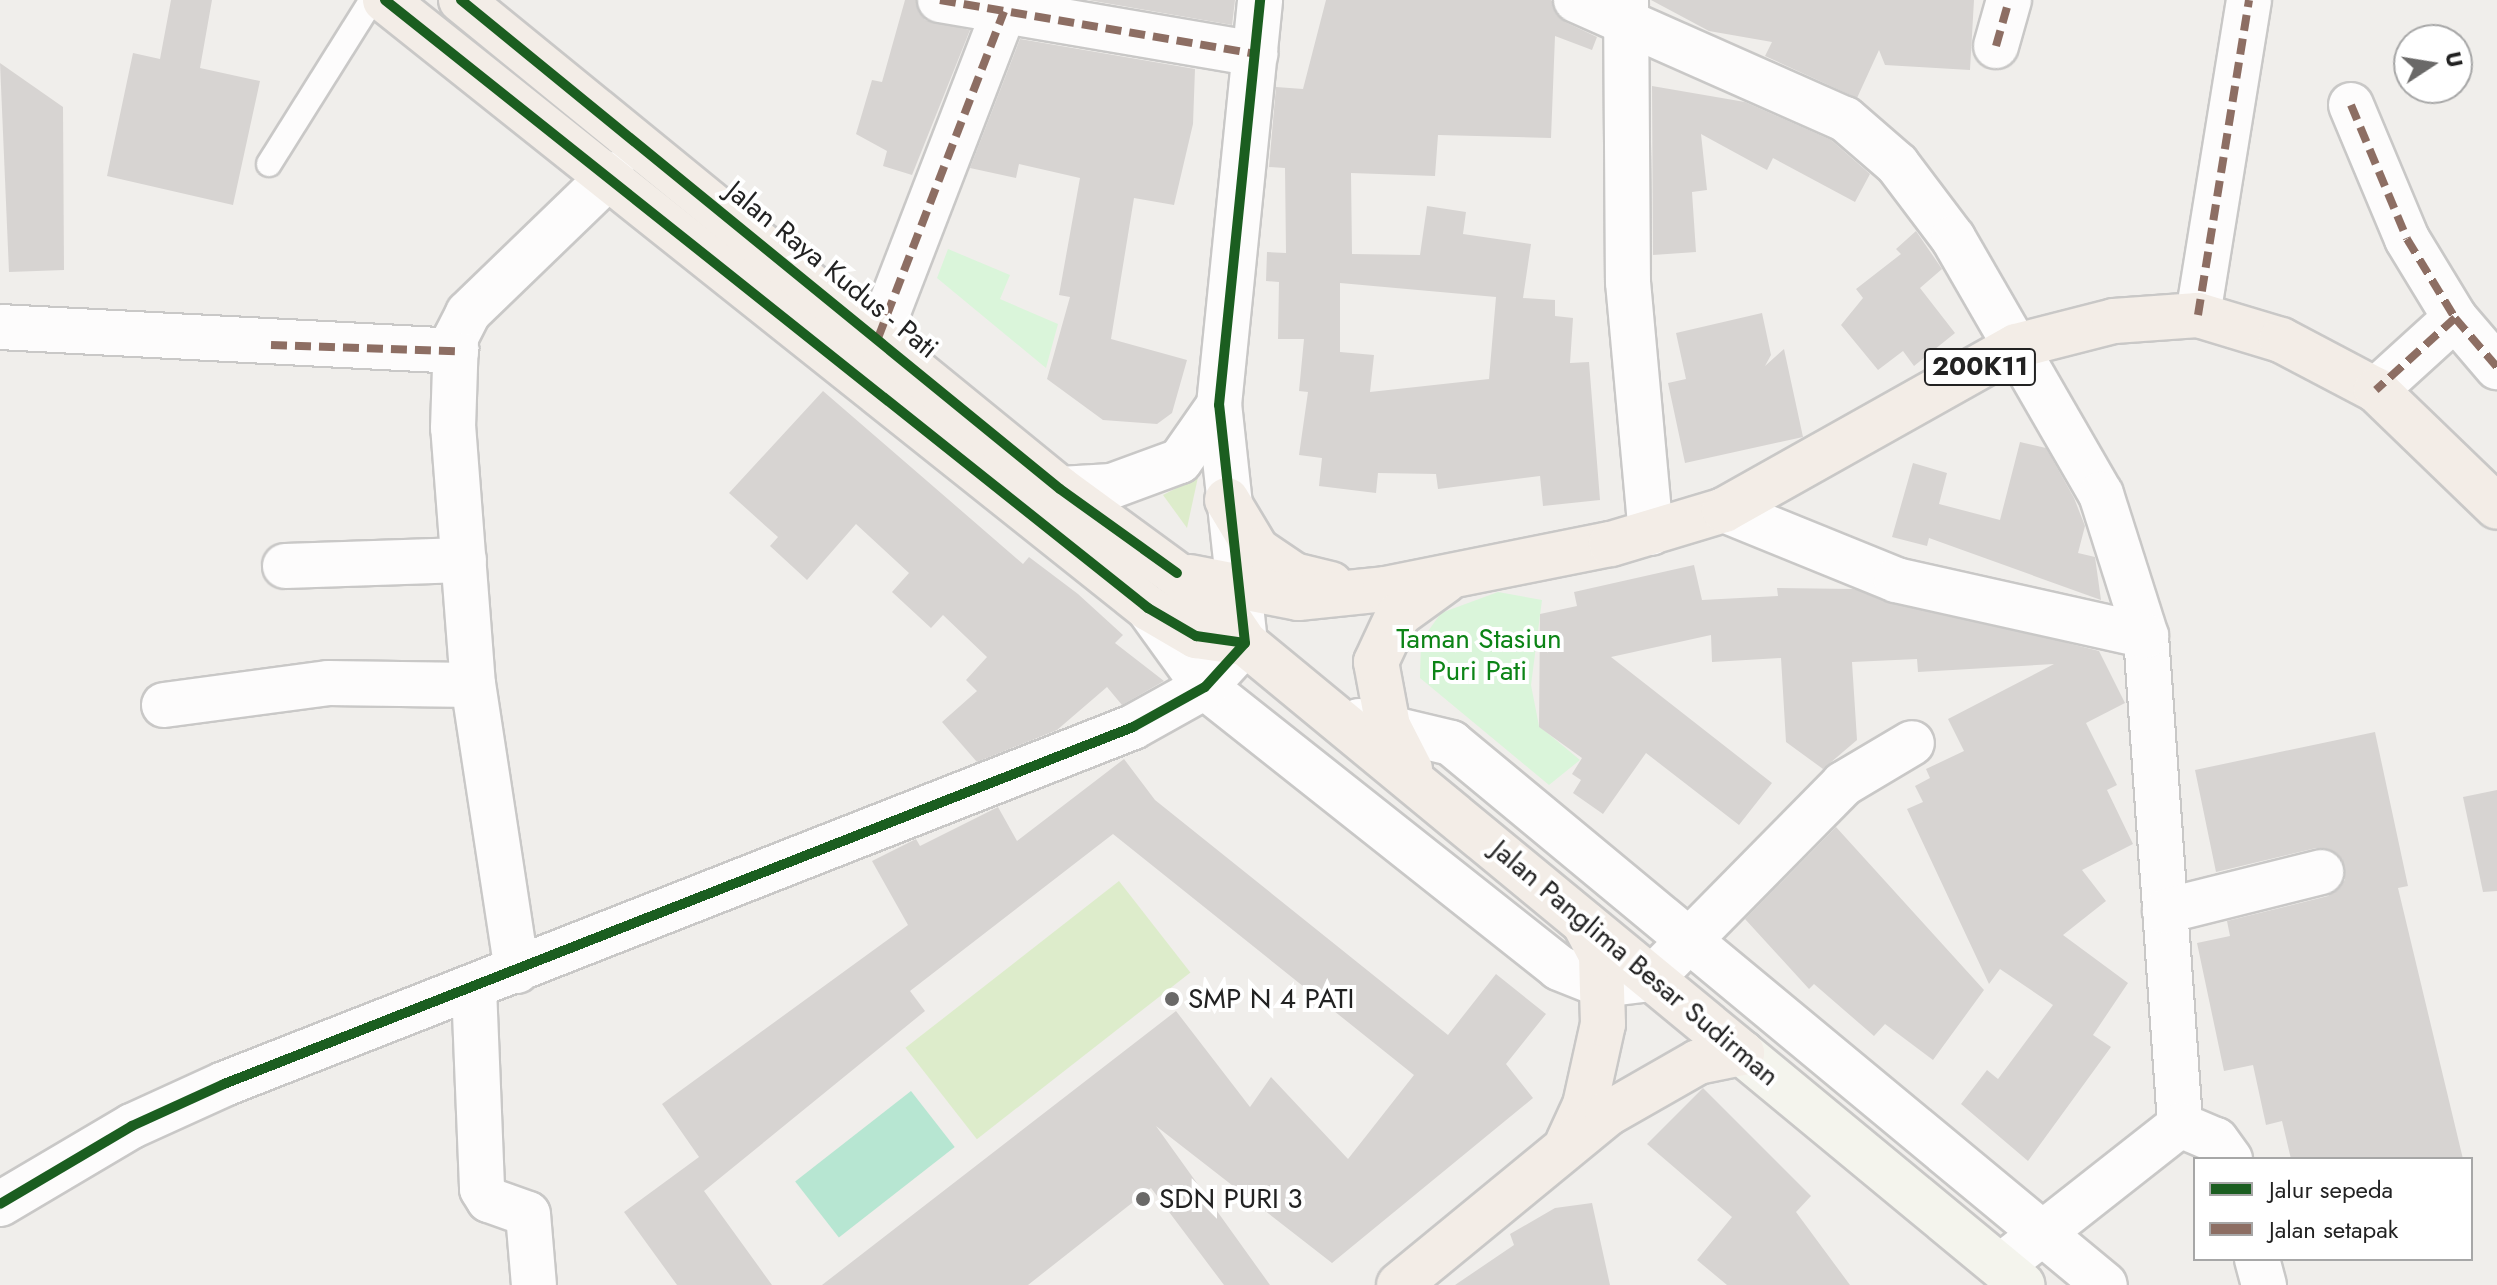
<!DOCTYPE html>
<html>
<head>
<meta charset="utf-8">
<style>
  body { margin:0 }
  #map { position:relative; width:2497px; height:1285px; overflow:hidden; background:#f0eeeb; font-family:Jost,sans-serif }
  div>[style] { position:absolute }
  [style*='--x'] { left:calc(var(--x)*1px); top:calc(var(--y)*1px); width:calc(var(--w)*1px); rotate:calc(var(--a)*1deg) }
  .grass>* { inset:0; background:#ddeccb; transform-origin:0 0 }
  .park>* { inset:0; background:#daf5da }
  .pitch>* { inset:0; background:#b7e6d2; transform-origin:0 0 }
  .building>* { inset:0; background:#d7d4d2 }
  .roads { filter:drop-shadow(2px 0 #c9c8c7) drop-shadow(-2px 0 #c9c8c7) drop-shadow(0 2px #c9c8c7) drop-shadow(0 -2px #c9c8c7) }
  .lane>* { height:24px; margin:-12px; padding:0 12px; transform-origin:12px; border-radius:12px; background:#fdfcfc }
  .street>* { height:44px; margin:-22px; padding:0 22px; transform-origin:22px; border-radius:22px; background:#fdfcfc }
  .secondary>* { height:44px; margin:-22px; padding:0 22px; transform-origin:22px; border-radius:22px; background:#f4f4ed }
  .primary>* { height:44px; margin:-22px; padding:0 22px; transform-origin:22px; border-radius:22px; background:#f3ede7 }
  .quiet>* { height:8px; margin-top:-4px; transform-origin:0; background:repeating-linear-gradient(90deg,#8d6e63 0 16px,transparent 0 24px) }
  .cycleway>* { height:10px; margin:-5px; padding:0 5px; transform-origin:5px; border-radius:5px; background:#1b5e20 }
  .dots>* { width:22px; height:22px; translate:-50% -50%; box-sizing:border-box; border:4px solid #fff; border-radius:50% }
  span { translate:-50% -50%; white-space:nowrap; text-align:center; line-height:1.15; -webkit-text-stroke:8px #fff; paint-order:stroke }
  .shield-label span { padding:2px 6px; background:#fff; border:2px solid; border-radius:6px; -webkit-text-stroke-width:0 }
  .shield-label { font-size:26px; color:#222; font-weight:700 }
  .street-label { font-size:28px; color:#222 }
  .park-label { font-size:28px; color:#0c8416 }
  .poi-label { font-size:28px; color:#222 }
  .left { translate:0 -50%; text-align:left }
  .legend { position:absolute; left:2193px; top:1157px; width:280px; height:104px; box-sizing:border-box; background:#fff; border:2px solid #a7a7a7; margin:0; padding:10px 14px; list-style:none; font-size:24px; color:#222 }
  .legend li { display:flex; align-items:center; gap:16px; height:40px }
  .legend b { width:40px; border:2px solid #a7a7a7 }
  .north { position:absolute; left:2393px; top:24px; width:80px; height:80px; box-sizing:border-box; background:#fff; border:2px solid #a7a7a7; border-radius:50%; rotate:78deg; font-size:22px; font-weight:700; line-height:32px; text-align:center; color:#222 }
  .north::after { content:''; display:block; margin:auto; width:28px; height:36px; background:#6a6968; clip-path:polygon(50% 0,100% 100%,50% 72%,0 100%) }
</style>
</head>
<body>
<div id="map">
  <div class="grass">
    <i style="clip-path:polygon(1198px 477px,1187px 528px,1163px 495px)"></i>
    <i style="left:1119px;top:881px;width:116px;height:271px;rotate:52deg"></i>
  </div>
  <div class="park">
    <i style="clip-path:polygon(948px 249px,1010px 275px,1000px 299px,1058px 324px,1046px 368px,937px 278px)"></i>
    <i style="clip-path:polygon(1498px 592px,1542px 600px,1531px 685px,1539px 726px,1580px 760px,1549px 785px,1420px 678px,1421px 641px,1441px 613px)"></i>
  </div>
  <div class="pitch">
    <i style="left:911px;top:1091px;width:71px;height:147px;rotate:52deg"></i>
  </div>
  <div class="building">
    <i style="clip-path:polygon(171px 0,212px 0,200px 68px,260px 81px,233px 205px,107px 176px,133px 53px,160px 59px)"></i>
    <i style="clip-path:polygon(905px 0,916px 0,925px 20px,970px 30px,912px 175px,883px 166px,887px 151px,856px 134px,872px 80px,882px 82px)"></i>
    <i style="clip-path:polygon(1088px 0,1235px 0,1232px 25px)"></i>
    <i style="clip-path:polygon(evenodd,1326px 0,1551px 0,1565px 22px,1597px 37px,1592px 50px,1555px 36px,1551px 138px,1438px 135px,1435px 176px,1351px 173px,1352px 254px,1420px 255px,1427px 206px,1466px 212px,1463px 234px,1531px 244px,1523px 298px,1555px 300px,1555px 316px,1573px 318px,1570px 363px,1589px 362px,1600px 500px,1543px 506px,1540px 476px,1438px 489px,1436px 474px,1378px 473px,1376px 493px,1319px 486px,1322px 458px,1299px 455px,1308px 392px,1299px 391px,1304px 339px,1278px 339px,1279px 282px,1266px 281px,1267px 252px,1286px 253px,1285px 168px,1269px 167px,1276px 87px,1303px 89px,1326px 0,1340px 283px,1496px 297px,1489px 379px,1370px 392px,1374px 355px,1340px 352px,1340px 283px)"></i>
    <i style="clip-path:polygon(1651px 0,1974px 0,1970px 70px,1885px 65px,1879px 50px,1857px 98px,1765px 56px,1772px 42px,1709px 31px)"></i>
    <i style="clip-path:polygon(1020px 39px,1195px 69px,1193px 124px,1174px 205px,1134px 198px,1111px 339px,1187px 360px,1172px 413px,1157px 424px,1103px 420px,1047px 379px,1070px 297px,1059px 295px,1080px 178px,1019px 164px,1016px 178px,970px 168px)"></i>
    <i style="clip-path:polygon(0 63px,63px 107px,64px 270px,9px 272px)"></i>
    <i style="clip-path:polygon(1652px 86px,1745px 102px,1831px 140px,1870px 174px,1855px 202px,1773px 158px,1767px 170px,1701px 134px,1707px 190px,1692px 192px,1696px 252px,1653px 255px)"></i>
    <i style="clip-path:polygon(1916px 231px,1942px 269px,1920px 288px,1955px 333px,1914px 366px,1903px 351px,1878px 370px,1841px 325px,1863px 298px,1856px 289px,1901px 254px,1896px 249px)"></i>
    <i style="clip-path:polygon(1762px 313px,1771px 355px,1765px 366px,1784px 349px,1803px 437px,1685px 463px,1668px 383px,1686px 379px,1676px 333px)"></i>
    <i style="clip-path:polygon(823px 391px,1023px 564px,1029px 557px,1078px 594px,1123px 635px,1115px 643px,1164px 681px,1122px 705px,1107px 687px,1057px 730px,977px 762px,942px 722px,977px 691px,966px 680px,987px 657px,943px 615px,931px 628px,892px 592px,909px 573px,856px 524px,807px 580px,770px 546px,778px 537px,729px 493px)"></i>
    <i style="clip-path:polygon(2020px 442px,2046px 448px,2074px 498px,2085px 526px,2078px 553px,2095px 557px,2101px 600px,1929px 538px,1927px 546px,1892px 537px,1913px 463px,1947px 473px,1939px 504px,2000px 520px)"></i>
    <i style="clip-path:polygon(1694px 565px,1702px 600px,1778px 596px,1777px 588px,1853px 589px,2099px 651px,2125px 703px,2086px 723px,2117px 785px,2107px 790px,2133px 844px,2082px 870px,2106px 901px,2063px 935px,2128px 983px,2093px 1035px,2111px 1047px,2028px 1161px,1961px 1104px,1987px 1070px,1998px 1079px,2053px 1005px,2000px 969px,1989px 984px,1907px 809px,1923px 802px,1915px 786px,1930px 778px,1926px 769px,1964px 751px,1948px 719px,2054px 664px,1918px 672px,1917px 659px,1852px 662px,1857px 740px,1823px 769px,1786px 742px,1781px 658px,1712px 662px,1711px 635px,1611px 657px,1772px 783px,1739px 825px,1646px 753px,1603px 814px,1573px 793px,1581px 780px,1572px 774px,1582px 758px,1539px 727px,1540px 614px,1577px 606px,1574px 592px)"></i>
    <i style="clip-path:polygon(2375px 732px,2408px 886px,2398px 888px,2463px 1159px,2291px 1159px,2282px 1121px,2266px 1125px,2253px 1065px,2224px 1071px,2197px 943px,2230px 936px,2227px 921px,2328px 896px,2345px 880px,2345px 867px,2338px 854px,2316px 848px,2216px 872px,2195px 770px)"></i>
    <i style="clip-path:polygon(1124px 759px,1155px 800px,1448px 1035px,1496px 974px,1546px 1014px,1506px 1064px,1533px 1098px,1332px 1263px,1156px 1126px,1270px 1285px,1224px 1285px,1151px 1188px,1028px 1285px,822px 1285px,1176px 1011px,1250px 1107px,1271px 1077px,1348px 1159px,1414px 1075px,1113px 834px,910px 991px,925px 1011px,704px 1191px,772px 1285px,677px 1285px,624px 1212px,699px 1157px,662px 1104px,908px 925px,872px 861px,916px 839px,920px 846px,998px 807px,1017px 841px)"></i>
    <i style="clip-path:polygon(2497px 790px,2497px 891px,2483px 892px,2463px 797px)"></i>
    <i style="clip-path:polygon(1836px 827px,1984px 990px,1933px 1060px,1885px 1024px,1874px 1036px,1814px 984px,1809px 989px,1745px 919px)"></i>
    <i style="clip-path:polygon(1703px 1088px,1811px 1196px,1796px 1212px,1850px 1285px,1727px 1285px,1697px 1260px,1732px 1217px,1647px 1144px)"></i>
    <i style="clip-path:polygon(1592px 1203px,1610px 1285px,1455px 1285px,1514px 1245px,1510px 1234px,1555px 1208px)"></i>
  </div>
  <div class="roads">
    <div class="lane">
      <i style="--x:269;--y:164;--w:194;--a:-57.9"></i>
    </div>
    <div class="street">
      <i style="--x:940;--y:0;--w:320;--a:9.7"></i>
      <i style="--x:1576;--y:0;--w:294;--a:23.9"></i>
      <i style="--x:1845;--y:119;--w:69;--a:40.9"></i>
      <i style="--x:1897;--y:164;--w:93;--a:52.9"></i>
      <i style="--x:1953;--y:238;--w:296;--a:60"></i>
      <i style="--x:2101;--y:494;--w:149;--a:72.4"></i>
      <i style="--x:2146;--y:636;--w:490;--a:86"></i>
      <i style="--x:2180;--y:1125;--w:228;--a:141.8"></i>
      <i style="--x:1626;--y:0;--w:282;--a:89.6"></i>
      <i style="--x:1628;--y:282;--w:252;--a:84.8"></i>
      <i style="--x:1996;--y:46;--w:48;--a:-74.2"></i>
      <i style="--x:2351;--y:105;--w:145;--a:67.3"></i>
      <i style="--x:2407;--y:239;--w:92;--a:58.7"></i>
      <i style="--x:2455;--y:318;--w:107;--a:137.7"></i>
      <i style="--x:2198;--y:315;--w:319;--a:-80.8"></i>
      <i style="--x:2455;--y:318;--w:65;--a:49.4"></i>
      <i style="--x:0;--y:327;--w:457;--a:3"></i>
      <i style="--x:878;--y:338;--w:350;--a:-68.9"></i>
      <i style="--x:1060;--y:489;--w:52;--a:-3.3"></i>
      <i style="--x:1112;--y:486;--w:72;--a:-20.2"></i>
      <i style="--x:1180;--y:461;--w:68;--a:-55.1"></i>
      <i style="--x:1724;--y:510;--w:186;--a:22.1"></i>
      <i style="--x:1896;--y:580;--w:256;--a:12.6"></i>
      <i style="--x:285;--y:566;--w:179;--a:-1.9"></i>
      <i style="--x:1148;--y:608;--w:97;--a:54.2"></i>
      <i style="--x:1205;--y:687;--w:452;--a:38.4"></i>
      <i style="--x:1559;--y:968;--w:46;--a:21.6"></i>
      <i style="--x:1602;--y:985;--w:49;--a:-7"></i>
      <i style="--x:1651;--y:979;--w:274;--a:-45.4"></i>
      <i style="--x:1843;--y:784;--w:80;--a:-30.7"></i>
      <i style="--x:164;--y:705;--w:165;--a:-7.6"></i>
      <i style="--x:328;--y:683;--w:145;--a:0.8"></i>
      <i style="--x:1359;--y:721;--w:95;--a:13.4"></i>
      <i style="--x:1451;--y:743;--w:849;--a:39.65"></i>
      <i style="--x:2165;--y:911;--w:161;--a:-14"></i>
      <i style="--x:517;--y:971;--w:289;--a:-98.7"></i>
      <i style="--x:473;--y:685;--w:258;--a:-94.4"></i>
      <i style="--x:453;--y:428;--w:91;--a:-88.1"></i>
      <i style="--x:456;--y:337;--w:27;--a:-63"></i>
      <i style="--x:468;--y:313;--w:200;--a:-44"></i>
      <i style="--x:474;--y:988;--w:201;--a:87.7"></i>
      <i style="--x:482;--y:1189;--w:13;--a:58"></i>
      <i style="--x:489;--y:1200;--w:41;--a:19.7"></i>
      <i style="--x:528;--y:1214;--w:71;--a:85.2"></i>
      <i style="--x:2180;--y:1125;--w:39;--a:23"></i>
      <i style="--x:2216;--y:1140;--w:24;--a:54"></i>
      <i style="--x:0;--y:1204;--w:153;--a:-30.6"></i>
      <i style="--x:132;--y:1126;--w:101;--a:-24.5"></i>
      <i style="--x:224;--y:1084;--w:977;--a:-21.44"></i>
      <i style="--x:1133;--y:727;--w:82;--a:-29.1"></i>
      <i style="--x:1205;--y:687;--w:59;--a:-47.7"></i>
      <i style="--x:1245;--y:643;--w:239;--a:-96.2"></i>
      <i style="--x:1219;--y:405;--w:407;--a:-84.2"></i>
      <i style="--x:2257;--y:1259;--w:27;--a:75"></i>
    </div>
    <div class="secondary">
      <i style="--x:1742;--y:1053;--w:364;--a:39.6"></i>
    </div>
    <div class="primary">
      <i style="--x:385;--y:0;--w:976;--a:38.55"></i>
      <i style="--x:1148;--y:608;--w:56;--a:30.3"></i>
      <i style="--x:1196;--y:636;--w:49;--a:8.1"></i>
      <i style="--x:461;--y:0;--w:773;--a:39.23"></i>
      <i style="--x:1060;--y:489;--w:198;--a:36.2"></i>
      <i style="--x:1220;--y:606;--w:45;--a:56"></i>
      <i style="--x:1245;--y:643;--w:644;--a:39.52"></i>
      <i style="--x:1227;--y:500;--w:58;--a:59"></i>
      <i style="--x:1257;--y:550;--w:45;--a:34"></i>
      <i style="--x:1294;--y:575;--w:38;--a:14"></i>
      <i style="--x:1190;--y:577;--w:110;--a:11"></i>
      <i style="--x:1298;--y:598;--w:87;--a:-5.9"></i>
      <i style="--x:1385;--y:589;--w:230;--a:-11.3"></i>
      <i style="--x:1611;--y:544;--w:118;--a:-16.7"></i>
      <i style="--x:1724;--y:510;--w:335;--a:-29.3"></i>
      <i style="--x:2016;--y:346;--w:101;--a:-14.3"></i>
      <i style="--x:2114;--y:321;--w:84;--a:-4.1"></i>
      <i style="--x:2198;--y:315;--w:87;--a:16.8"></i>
      <i style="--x:2281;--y:340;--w:107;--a:27.8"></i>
      <i style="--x:2376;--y:390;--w:168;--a:44"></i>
      <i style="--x:1410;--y:769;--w:48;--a:-117.1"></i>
      <i style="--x:1388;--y:726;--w:65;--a:-100.6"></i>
      <i style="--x:1376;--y:662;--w:52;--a:-64.9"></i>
      <i style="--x:1398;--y:615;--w:58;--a:-35.9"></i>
      <i style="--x:1568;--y:1142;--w:41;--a:-65.3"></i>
      <i style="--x:1585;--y:1105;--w:83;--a:-77.5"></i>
      <i style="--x:1603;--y:1024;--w:69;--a:-91.7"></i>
      <i style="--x:1601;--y:955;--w:36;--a:-118"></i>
      <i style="--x:1399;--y:1285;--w:269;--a:-39.4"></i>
      <i style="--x:1607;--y:1114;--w:105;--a:-29.7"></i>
      <i style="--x:1698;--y:1062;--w:45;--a:-11.6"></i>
    </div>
  </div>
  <div class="quiet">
    <i style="--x:940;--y:0;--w:320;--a:9.7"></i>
    <i style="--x:1996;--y:46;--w:48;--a:-74.2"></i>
    <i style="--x:2351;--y:105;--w:145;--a:67.3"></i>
    <i style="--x:2407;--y:239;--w:92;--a:58.7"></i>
    <i style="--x:2455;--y:318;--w:107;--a:137.7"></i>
    <i style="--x:2198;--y:315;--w:319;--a:-80.8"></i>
    <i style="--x:2455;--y:318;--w:65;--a:49.4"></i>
    <i style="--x:878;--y:338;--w:350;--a:-68.9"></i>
    <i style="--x:271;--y:345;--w:185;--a:1.9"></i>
  </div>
  <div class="cycleway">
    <i style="--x:385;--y:0;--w:976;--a:38.55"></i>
    <i style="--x:1148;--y:608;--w:56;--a:30.3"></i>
    <i style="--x:1196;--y:636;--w:49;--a:8.1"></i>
    <i style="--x:461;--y:0;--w:773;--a:39.23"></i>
    <i style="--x:1060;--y:489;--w:144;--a:35.7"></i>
    <i style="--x:0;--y:1204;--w:153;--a:-30.6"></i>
    <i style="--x:132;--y:1126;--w:101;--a:-24.5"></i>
    <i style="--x:224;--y:1084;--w:977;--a:-21.44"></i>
    <i style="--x:1133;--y:727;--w:82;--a:-29.1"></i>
    <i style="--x:1205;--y:687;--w:59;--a:-47.7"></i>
    <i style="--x:1245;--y:643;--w:239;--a:-96.2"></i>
    <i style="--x:1219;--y:405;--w:407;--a:-84.2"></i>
  </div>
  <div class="dots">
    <i style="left:1172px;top:999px;background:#6a6968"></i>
    <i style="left:1143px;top:1199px;background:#6a6968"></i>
  </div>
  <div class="shield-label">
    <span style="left:1980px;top:367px">200K11</span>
  </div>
  <div class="street-label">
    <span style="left:832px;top:270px;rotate:39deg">Jalan Raya Kudus - Pati</span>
    <span style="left:1635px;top:963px;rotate:40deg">Jalan Panglima Besar Sudirman</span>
  </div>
  <div class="park-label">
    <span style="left:1479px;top:655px">Taman Stasiun<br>Puri Pati</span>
  </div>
  <div class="poi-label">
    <span class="left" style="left:1188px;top:999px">SMP N 4 PATI</span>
    <span class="left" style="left:1159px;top:1199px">SDN PURI 3</span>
  </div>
  <ul class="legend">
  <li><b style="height:10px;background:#1b5e20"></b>Jalur sepeda</li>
  <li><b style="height:10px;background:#8d6e63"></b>Jalan setapak</li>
  </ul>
  <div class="north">U</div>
</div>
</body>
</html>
